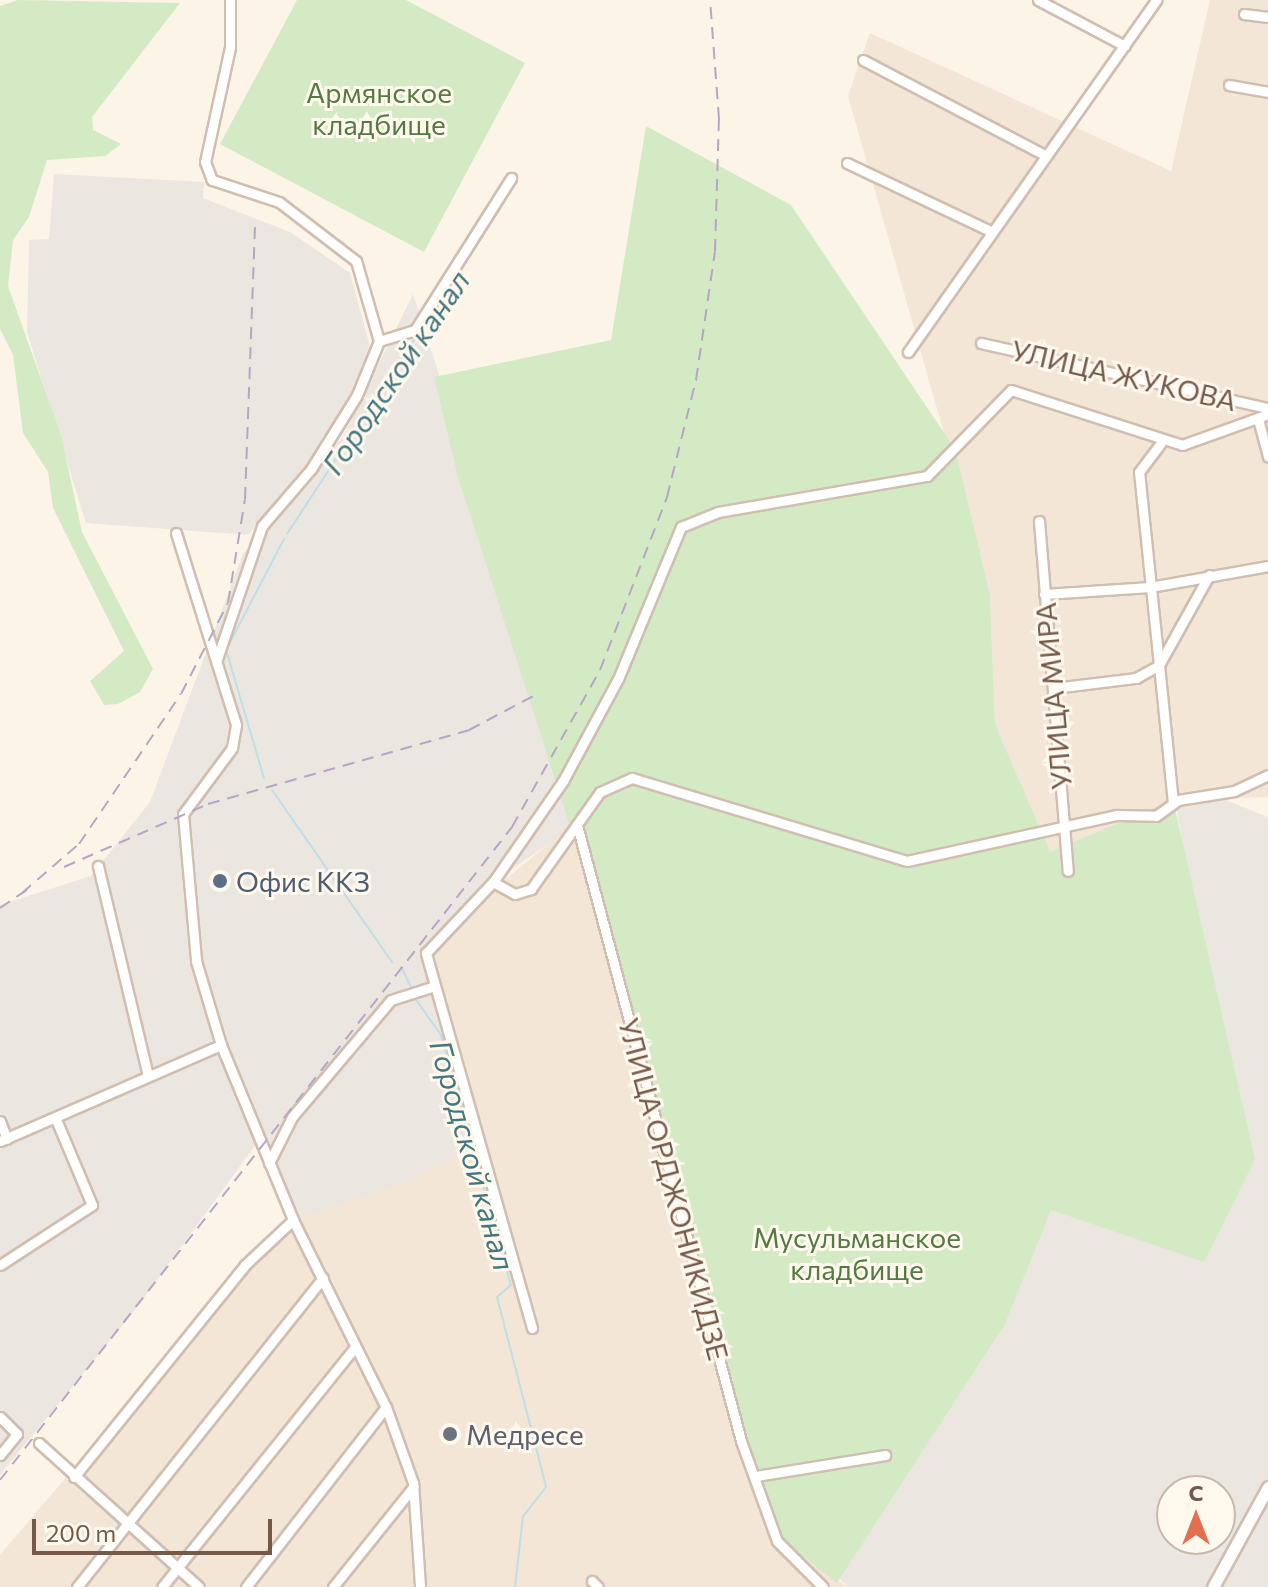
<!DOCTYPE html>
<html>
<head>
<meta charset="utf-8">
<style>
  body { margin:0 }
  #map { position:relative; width:1268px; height:1587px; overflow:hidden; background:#fcf4e7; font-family:Commissioner,sans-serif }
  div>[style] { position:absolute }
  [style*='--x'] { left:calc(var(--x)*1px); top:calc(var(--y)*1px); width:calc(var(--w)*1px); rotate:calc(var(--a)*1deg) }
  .residential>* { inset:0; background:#f3e6d6 }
  .industrial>* { inset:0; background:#ece6e1 }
  .green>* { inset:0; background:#d4eac5 }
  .stream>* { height:2px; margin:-1px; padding:0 1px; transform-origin:1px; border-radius:1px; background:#bce0e5 }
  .roads { filter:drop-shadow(2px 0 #d0beb0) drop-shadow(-2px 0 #d0beb0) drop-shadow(0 2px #d0beb0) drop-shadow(0 -2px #d0beb0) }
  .minor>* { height:9px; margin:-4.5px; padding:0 4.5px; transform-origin:4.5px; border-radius:4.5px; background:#fff }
  .tertiary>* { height:11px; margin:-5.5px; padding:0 5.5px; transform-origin:5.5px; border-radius:5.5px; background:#fff }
  .rail>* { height:2px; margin-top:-1px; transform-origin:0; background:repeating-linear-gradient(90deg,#b7a5c6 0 12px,transparent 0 20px) }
  .dots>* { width:22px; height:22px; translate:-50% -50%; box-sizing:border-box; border:4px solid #fff8ed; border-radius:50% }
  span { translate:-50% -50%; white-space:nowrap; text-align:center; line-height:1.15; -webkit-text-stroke:6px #fff8ed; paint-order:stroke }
  .park-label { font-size:28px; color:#547b43 }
  .street-label { font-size:28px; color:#755a4c }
  .service-label { font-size:28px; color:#4e5e75 }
  .left { translate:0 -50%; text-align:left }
  .worship-label { font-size:28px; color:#5b616d }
  .water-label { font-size:30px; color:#437781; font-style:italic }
  .north { position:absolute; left:1156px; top:1475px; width:80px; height:80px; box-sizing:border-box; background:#fff8ed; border:2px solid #c8b9ad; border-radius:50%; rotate:0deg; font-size:22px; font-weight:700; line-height:32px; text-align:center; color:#755a4c }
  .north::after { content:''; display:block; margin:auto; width:28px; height:36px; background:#e36f4f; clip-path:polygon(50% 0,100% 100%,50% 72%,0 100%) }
  .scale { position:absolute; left:32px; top:1519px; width:240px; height:36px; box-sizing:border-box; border:4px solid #755a4c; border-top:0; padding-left:10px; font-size:24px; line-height:28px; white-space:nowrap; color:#755a4c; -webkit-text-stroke:6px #fff8ed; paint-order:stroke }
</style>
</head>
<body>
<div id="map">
  <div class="residential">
    <i style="clip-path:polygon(1210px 0,1268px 0,1268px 797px,1173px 800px,1050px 853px,995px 724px,990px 595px,848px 96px,870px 33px,1171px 171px)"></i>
    <i style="clip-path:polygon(581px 817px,766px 1497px,806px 1559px,848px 1587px,0 1587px,0 1555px,290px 1214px,420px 950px)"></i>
  </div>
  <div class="industrial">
    <i style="clip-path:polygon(54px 174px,204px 182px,203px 198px,290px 232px,350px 273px,372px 354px,335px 429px,248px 535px,86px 523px,27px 332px,29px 240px,49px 239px)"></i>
    <i style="clip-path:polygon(413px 294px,583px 820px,493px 882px,426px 953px,479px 1145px,392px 1187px,293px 1220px,257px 1143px,133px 1313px,0 1475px,0 905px,91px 876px,150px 802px,243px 554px,343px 437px)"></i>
    <i style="clip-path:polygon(evenodd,1223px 799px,1268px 817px,1268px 1587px,849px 1587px,836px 1576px,1041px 1203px,1240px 1156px,1175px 801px,1223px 799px,1172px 1491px,1220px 1491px,1220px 1539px,1172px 1539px,1172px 1491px)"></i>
  </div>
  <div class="green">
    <i style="clip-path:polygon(18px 0,180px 3px,92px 117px,93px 130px,121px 144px,105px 156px,47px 160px,29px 217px,13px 240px,8px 286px,61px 435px,82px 532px,153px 669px,140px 692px,118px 704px,104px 705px,90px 681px,124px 651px,53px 508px,48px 472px,23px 433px,13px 355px,0 329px,0 6px)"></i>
    <i style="clip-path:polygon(297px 0,406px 0,525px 63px,424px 252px,220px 144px)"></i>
    <i style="clip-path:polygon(646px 126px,791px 205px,955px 449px,990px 595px,995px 724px,1050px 852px,1173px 800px,1255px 1159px,1204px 1262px,1051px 1210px,1005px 1324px,837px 1583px,768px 1529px,611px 954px,458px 477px,434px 377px,611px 340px)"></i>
  </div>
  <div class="stream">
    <i style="--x:287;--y:534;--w:389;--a:-56.8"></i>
    <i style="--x:264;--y:778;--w:134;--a:-106.5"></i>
    <i style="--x:226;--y:650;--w:125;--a:-62.4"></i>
    <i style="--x:272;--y:790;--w:210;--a:55.1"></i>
    <i style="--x:401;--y:967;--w:25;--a:63"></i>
    <i style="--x:414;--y:997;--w:47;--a:54.6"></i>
    <i style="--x:441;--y:1035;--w:260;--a:74.4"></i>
    <i style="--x:511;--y:1285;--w:18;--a:139"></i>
    <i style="--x:497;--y:1297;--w:196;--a:75.5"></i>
    <i style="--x:546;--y:1487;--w:37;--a:128"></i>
    <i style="--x:523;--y:1516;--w:71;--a:96.4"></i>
  </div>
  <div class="roads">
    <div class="minor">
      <i style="--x:1038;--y:0;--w:98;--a:27.9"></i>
      <i style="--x:1244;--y:14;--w:24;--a:7"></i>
      <i style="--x:863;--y:60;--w:205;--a:27.6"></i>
      <i style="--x:1229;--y:85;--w:40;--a:10"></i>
      <i style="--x:847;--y:163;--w:156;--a:25.4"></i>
      <i style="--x:379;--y:341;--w:38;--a:-17"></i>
      <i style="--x:415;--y:330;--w:180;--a:-57.7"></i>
      <i style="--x:981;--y:343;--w:294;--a:12.8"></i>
      <i style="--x:908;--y:352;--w:431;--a:-54.8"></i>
      <i style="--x:1258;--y:419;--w:39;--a:75"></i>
      <i style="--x:1039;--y:521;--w:351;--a:85.3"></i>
      <i style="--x:176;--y:533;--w:201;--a:72.6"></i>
      <i style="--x:236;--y:725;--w:23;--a:100"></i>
      <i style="--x:232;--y:748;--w:82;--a:126.6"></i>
      <i style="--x:183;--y:814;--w:148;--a:84.9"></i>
      <i style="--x:196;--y:961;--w:88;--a:73.4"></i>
      <i style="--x:221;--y:1045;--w:189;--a:67.6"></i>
      <i style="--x:293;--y:1220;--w:209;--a:63.6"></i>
      <i style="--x:386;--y:1407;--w:81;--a:70.4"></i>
      <i style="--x:413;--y:1483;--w:104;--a:86.1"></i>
      <i style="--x:1044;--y:594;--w:106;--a:-3.8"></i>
      <i style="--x:1150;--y:587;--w:120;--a:-10.1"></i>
      <i style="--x:217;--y:659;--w:140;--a:-71.3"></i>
      <i style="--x:262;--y:526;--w:75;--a:-49.3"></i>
      <i style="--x:311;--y:469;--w:87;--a:-58.1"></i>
      <i style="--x:357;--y:395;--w:58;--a:-67.8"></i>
      <i style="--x:379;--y:341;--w:83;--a:-106"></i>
      <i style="--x:356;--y:261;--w:97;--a:-142.5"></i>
      <i style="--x:279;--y:202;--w:71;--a:-161.8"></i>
      <i style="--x:212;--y:180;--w:19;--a:-111"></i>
      <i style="--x:205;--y:162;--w:118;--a:-77.7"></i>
      <i style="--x:230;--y:47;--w:47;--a:-90"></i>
      <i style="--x:1054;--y:688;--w:83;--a:-7"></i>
      <i style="--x:1136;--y:678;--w:26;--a:-29"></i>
      <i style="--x:1159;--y:665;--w:194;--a:-95.9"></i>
      <i style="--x:1139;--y:472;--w:36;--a:-53"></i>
      <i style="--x:1173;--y:803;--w:139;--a:-95.8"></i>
      <i style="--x:1159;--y:665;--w:103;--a:-60.9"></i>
      <i style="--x:577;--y:825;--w:637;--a:75.09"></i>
      <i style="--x:741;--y:1441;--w:106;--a:70.2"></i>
      <i style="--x:777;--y:1541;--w:65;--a:45"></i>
      <i style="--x:98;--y:866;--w:212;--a:76.6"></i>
      <i style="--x:493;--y:882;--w:25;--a:29"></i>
      <i style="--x:515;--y:894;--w:17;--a:-17"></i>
      <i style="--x:531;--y:889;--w:119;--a:-54.6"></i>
      <i style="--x:600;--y:792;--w:35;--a:-24"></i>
      <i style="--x:632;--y:778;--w:287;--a:16.8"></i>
      <i style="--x:907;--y:861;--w:215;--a:-12.4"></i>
      <i style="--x:1117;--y:815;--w:39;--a:1"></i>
      <i style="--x:1156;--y:816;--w:27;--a:-36"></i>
      <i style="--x:1178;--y:800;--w:57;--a:-9.1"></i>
      <i style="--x:1234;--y:791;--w:38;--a:-25"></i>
      <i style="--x:0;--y:1121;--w:19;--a:69"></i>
      <i style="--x:0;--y:1141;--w:241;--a:-23.5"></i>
      <i style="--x:269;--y:1163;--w:51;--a:-63.4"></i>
      <i style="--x:292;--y:1117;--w:153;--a:-49.8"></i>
      <i style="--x:391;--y:1000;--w:46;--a:-17.7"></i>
      <i style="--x:0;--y:1265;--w:110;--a:-33.1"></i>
      <i style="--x:92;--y:1205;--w:95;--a:-112.8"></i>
      <i style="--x:532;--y:1328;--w:390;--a:-105.8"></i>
      <i style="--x:426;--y:953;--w:98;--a:-46.7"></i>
      <i style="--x:493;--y:882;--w:123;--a:-55.3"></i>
      <i style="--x:563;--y:781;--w:116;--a:-61.7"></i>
      <i style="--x:618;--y:679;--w:165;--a:-67.5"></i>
      <i style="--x:681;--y:527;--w:40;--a:-22"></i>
      <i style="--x:718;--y:512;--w:212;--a:-9.8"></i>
      <i style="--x:927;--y:476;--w:120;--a:-45.7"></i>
      <i style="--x:1011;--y:390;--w:180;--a:17.8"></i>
      <i style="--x:1182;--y:445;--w:91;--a:-19.8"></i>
      <i style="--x:0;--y:1417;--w:24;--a:45"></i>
      <i style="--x:17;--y:1434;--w:27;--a:129"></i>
      <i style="--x:39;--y:1443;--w:215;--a:42"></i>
      <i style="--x:756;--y:1476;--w:131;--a:-9.2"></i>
      <i style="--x:74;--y:1477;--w:272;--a:-51.1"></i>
      <i style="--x:245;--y:1265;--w:66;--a:-43.2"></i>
      <i style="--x:592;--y:1581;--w:8;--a:45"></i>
      <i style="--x:77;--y:1587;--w:395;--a:-51.5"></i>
      <i style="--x:162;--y:1587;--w:308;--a:-51.2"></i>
      <i style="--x:246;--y:1587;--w:228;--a:-52.1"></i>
      <i style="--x:333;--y:1587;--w:129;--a:-51.3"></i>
    </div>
    <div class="tertiary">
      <i style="--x:1213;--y:1587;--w:114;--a:-61.2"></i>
    </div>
  </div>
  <div class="rail">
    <i style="--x:64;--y:867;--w:157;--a:-23.6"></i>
    <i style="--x:208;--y:804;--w:271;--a:-15.8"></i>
    <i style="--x:469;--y:730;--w:79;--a:-27.9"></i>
    <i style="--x:22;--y:893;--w:75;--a:-40.7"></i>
    <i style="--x:79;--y:844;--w:181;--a:-55.8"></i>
    <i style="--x:181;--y:694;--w:102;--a:-62.7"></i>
    <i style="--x:228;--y:603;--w:105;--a:-80.7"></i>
    <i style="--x:245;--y:499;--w:274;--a:-87.9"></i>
    <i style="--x:0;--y:908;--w:36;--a:-34"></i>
    <i style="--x:0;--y:1480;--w:830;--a:-51.9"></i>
    <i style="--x:512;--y:827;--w:180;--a:-60.7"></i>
    <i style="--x:600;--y:670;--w:186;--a:-68.8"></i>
    <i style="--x:667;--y:497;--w:121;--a:-76.1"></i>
    <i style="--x:696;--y:380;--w:130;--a:-81.6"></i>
    <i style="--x:715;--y:251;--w:132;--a:-88.3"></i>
    <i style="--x:719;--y:119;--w:119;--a:-94.3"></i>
  </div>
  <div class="dots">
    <i style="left:220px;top:881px;background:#5c6f8a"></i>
    <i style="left:450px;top:1434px;background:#6b7280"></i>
  </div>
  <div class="park-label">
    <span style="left:379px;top:108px">Армянское<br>кладбище</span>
    <span style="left:857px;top:1253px">Мусульманское<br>кладбище</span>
  </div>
  <div class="street-label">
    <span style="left:1124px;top:375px;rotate:13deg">УЛИЦА ЖУКОВА</span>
    <span style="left:1053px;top:696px;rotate:-95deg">УЛИЦА МИРА</span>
    <span style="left:674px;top:1189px;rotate:75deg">УЛИЦА ОРДЖОНИКИДЗЕ</span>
  </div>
  <div class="service-label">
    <span class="left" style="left:236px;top:881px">Офис ККЗ</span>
  </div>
  <div class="worship-label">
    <span class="left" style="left:466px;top:1434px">Медресе</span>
  </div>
  <div class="water-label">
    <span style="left:395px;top:372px;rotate:-56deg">Городской канал</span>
    <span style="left:473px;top:1155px;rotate:74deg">Городской канал</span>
  </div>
  <div class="north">С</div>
  <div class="scale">200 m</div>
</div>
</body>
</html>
